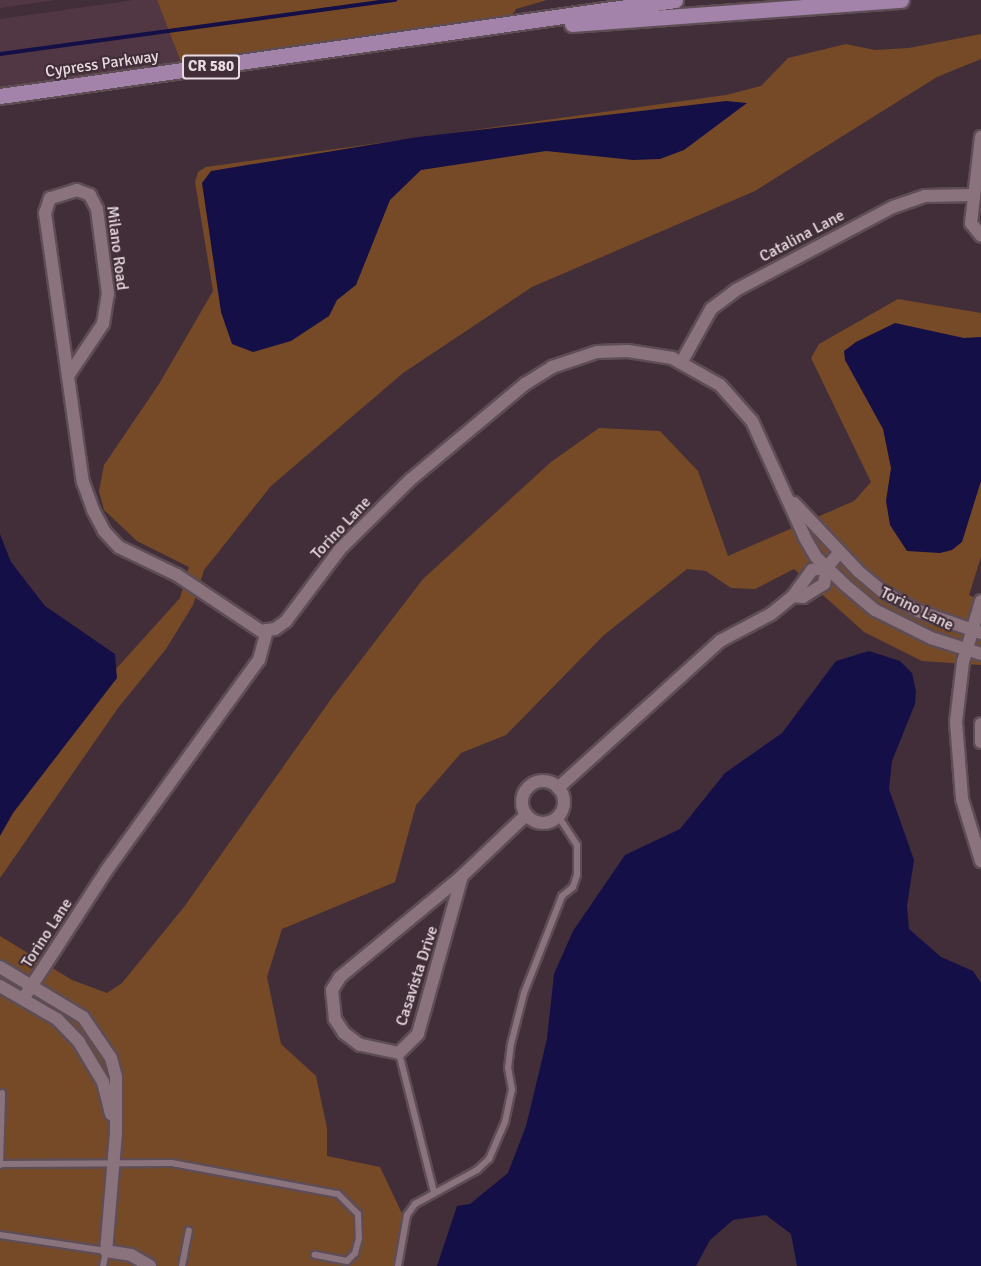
<!DOCTYPE html>
<html>
<head>
<meta charset="utf-8">
<style>
  body { margin:0 }
  #map { position:relative; width:981px; height:1266px; overflow:hidden; background:#422e38; font-family:Signika,sans-serif }
  div>[style] { position:absolute }
  [style*='--x'] { left:calc(var(--x)*1px); top:calc(var(--y)*1px); width:calc(var(--w)*1px); rotate:calc(var(--a)*1deg) }
  .built>* { inset:0; background:#513744 }
  .green>* { inset:0; background:#764a26 }
  .water>* { inset:0; background:#140f46 }
  .stream>* { height:4px; margin:-2px; padding:0 2px; transform-origin:2px; border-radius:2px; background:#140f46 }
  .roads { filter:drop-shadow(2px 0 #5e4d55) drop-shadow(-2px 0 #5e4d55) drop-shadow(0 2px #5e4d55) drop-shadow(0 -2px #5e4d55) }
  .service>* { height:6px; margin:-3px; padding:0 3px; transform-origin:3px; border-radius:3px; background:#8b737e }
  .minor>* { height:12px; margin:-6px; padding:0 6px; transform-origin:6px; border-radius:6px; background:#8b737e }
  .minor>.ring { margin:-6px; padding:0; box-sizing:content-box; background:none; border:12px solid #8b737e; border-radius:50% }
  .primary>* { height:15px; margin:-7.5px; padding:0 7.5px; transform-origin:7.5px; border-radius:7.5px; background:#a383a9 }
  span { translate:-50% -50%; white-space:nowrap; text-align:center; line-height:1.15; -webkit-text-stroke:4.5px #422e38; paint-order:stroke }
  .shield-label span { padding:2px 4px; background:#422e38; border:2px solid; border-radius:4px; -webkit-text-stroke-width:0 }
  .shield-label { font-size:15px; color:#e9dbe1; font-weight:700 }
  .street-label { font-size:16px; color:#e9dbe1 }
</style>
</head>
<body>
<div id="map">
  <div class="built">
    <i style="clip-path:polygon(0 0,55px 0,0 8px)"></i>
    <i style="clip-path:polygon(134px 0,157px 0,182px 65px,0 89px,0 19px)"></i>
  </div>
  <div class="green">
    <i style="clip-path:polygon(157px 0,547px 0,516px 9px,511px 17px,182px 65px)"></i>
    <i style="clip-path:polygon(981px 34px,981px 59px,937px 77px,755px 191px,532px 287px,403px 373px,271px 486px,204px 570px,193px 605px,166px 649px,118px 708px,0 878px,0 815px,47px 764px,116px 669px,180px 598px,189px 567px,137px 541px,104px 510px,99px 491px,104px 465px,159px 384px,213px 291px,195px 182px,198px 172px,206px 167px,726px 95px,761px 86px,788px 58px,846px 44px,875px 50px,909px 48px)"></i>
    <i style="clip-path:polygon(898px 299px,981px 313px,981px 557px,969px 595px,981px 601px,981px 665px,922px 661px,864px 632px,794px 569px,755px 589px,731px 588px,706px 571px,687px 569px,604px 635px,506px 735px,461px 753px,416px 805px,395px 882px,282px 929px,267px 977px,281px 1044px,316px 1076px,327px 1128px,327px 1156px,380px 1167px,406px 1222px,403px 1266px,0 1266px,0 936px,72px 980px,107px 993px,122px 983px,184px 907px,331px 699px,423px 579px,551px 462px,599px 428px,660px 431px,698px 471px,728px 556px,854px 501px,871px 482px,811px 358px,819px 344px)"></i>
  </div>
  <div class="water">
    <i style="clip-path:polygon(726px 101px,747px 103px,684px 150px,660px 159px,633px 160px,546px 151px,421px 170px,390px 200px,356px 285px,337px 300px,329px 316px,291px 341px,253px 352px,232px 344px,221px 312px,202px 183px,211px 171px,418px 137px)"></i>
    <i style="clip-path:polygon(895px 323px,964px 338px,981px 337px,981px 481px,962px 542px,952px 550px,940px 553px,907px 551px,890px 525px,886px 501px,891px 468px,883px 429px,845px 360px,844px 351px,856px 342px)"></i>
    <i style="clip-path:polygon(0 534px,11px 562px,45px 606px,115px 654px,117px 678px,13px 813px,0 836px)"></i>
    <i style="clip-path:polygon(869px 651px,900px 661px,912px 673px,916px 691px,915px 704px,892px 761px,889px 789px,914px 860px,907px 906px,909px 929px,941px 957px,973px 971px,981px 983px,981px 1266px,797px 1266px,791px 1234px,766px 1215px,733px 1220px,710px 1240px,696px 1266px,437px 1266px,457px 1206px,470px 1204px,508px 1173px,526px 1126px,547px 1039px,554px 974px,573px 931px,625px 855px,680px 829px,725px 773px,782px 733px,836px 661px)"></i>
  </div>
  <div class="stream">
    <i style="--x:0;--y:54;--w:399;--a:-7.8"></i>
  </div>
  <div class="roads">
    <div class="service">
      <i style="--x:399;--y:1053;--w:143;--a:75.9"></i>
      <i style="--x:0;--y:1164;--w:172;--a:-0.3"></i>
      <i style="--x:172;--y:1163;--w:169;--a:10.6"></i>
      <i style="--x:338;--y:1194;--w:28;--a:45"></i>
      <i style="--x:358;--y:1214;--w:24;--a:88"></i>
      <i style="--x:359;--y:1238;--w:16;--a:105"></i>
      <i style="--x:355;--y:1253;--w:11;--a:135"></i>
      <i style="--x:347;--y:1261;--w:33;--a:-169"></i>
      <i style="--x:0;--y:1165;--w:72;--a:-88.4"></i>
      <i style="--x:0;--y:1235;--w:107;--a:8.6"></i>
      <i style="--x:106;--y:1251;--w:15;--a:101"></i>
      <i style="--x:182;--y:1266;--w:36;--a:-79"></i>
      <i style="--x:398;--y:1266;--w:52;--a:-80"></i>
      <i style="--x:407;--y:1215;--w:14;--a:-54"></i>
      <i style="--x:415;--y:1204;--w:71;--a:-28.7"></i>
      <i style="--x:477;--y:1170;--w:16;--a:-43"></i>
      <i style="--x:489;--y:1159;--w:40;--a:-66.6"></i>
      <i style="--x:505;--y:1122;--w:33;--a:-78"></i>
      <i style="--x:512;--y:1090;--w:22;--a:-100"></i>
      <i style="--x:508;--y:1068;--w:24;--a:-83"></i>
      <i style="--x:511;--y:1044;--w:53;--a:-75.7"></i>
      <i style="--x:524;--y:993;--w:104;--a:-68.6"></i>
      <i style="--x:562;--y:896;--w:14;--a:-39"></i>
      <i style="--x:573;--y:887;--w:13;--a:-72"></i>
      <i style="--x:577;--y:875;--w:30;--a:-90"></i>
      <i style="--x:577;--y:845;--w:35;--a:-123"></i>
    </div>
    <div class="minor">
      <i style="--x:981;--y:137;--w:87;--a:96.6"></i>
      <i style="--x:971;--y:223;--w:16;--a:52"></i>
      <i style="--x:681;--y:363;--w:62;--a:-60.9"></i>
      <i style="--x:711;--y:309;--w:31;--a:-37"></i>
      <i style="--x:736;--y:290;--w:178;--a:-27.9"></i>
      <i style="--x:893;--y:207;--w:34;--a:-19"></i>
      <i style="--x:925;--y:196;--w:49;--a:-1.2"></i>
      <i style="--x:68;--y:376;--w:63;--a:-56.1"></i>
      <i style="--x:103;--y:324;--w:30;--a:-81"></i>
      <i style="--x:108;--y:294;--w:86;--a:-97.4"></i>
      <i style="--x:97;--y:209;--w:16;--a:-117"></i>
      <i style="--x:90;--y:195;--w:14;--a:-159"></i>
      <i style="--x:77;--y:190;--w:28;--a:163"></i>
      <i style="--x:50;--y:198;--w:16;--a:108"></i>
      <i style="--x:45;--y:213;--w:272;--a:82"></i>
      <i style="--x:83;--y:482;--w:30;--a:70"></i>
      <i style="--x:93;--y:510;--w:24;--a:62"></i>
      <i style="--x:104;--y:531;--w:22;--a:47"></i>
      <i style="--x:119;--y:547;--w:64;--a:25.8"></i>
      <i style="--x:177;--y:575;--w:101;--a:33.7"></i>
      <i style="--x:261;--y:631;--w:14;--a:-8"></i>
      <i style="--x:275;--y:629;--w:14;--a:-36"></i>
      <i style="--x:286;--y:621;--w:90;--a:-53.1"></i>
      <i style="--x:340;--y:549;--w:98;--a:-44.6"></i>
      <i style="--x:410;--y:480;--w:150;--a:-39.9"></i>
      <i style="--x:525;--y:384;--w:32;--a:-32"></i>
      <i style="--x:552;--y:367;--w:47;--a:-18.4"></i>
      <i style="--x:597;--y:352;--w:31;--a:-2"></i>
      <i style="--x:628;--y:351;--w:45;--a:9"></i>
      <i style="--x:672;--y:358;--w:55;--a:29.4"></i>
      <i style="--x:720;--y:385;--w:48;--a:48.4"></i>
      <i style="--x:752;--y:421;--w:128;--a:65.6"></i>
      <i style="--x:805;--y:538;--w:22;--a:60"></i>
      <i style="--x:816;--y:557;--w:40;--a:44"></i>
      <i style="--x:845;--y:585;--w:39;--a:40"></i>
      <i style="--x:875;--y:610;--w:63;--a:26.6"></i>
      <i style="--x:931;--y:638;--w:52;--a:17.7"></i>
      <i style="--x:794;--y:503;--w:93;--a:46.7"></i>
      <i style="--x:858;--y:571;--w:31;--a:40"></i>
      <i style="--x:882;--y:591;--w:41;--a:29.1"></i>
      <i style="--x:918;--y:611;--w:67;--a:19.2"></i>
      <i style="--x:827;--y:567;--w:15;--a:169"></i>
      <i style="--x:812;--y:570;--w:32;--a:126"></i>
      <i style="--x:793;--y:596;--w:10;--a:6"></i>
      <i style="--x:803;--y:597;--w:25;--a:-32"></i>
      <i style="--x:824;--y:584;--w:17;--a:-80"></i>
      <i style="--x:827;--y:567;--w:20;--a:-49"></i>
      <i style="--x:981;--y:601;--w:64;--a:106.4"></i>
      <i style="--x:963;--y:662;--w:60;--a:96.7"></i>
      <i style="--x:956;--y:722;--w:77;--a:85.5"></i>
      <i style="--x:962;--y:799;--w:65;--a:73"></i>
      <i style="--x:981;--y:724;--w:18;--a:90"></i>
      <i class="ring" style="left:522px;top:781px;width:30px;height:30px"></i>
      <i style="--x:558;--y:788;--w:219;--a:-42.2"></i>
      <i style="--x:720;--y:641;--w:58;--a:-27.9"></i>
      <i style="--x:771;--y:614;--w:28;--a:-39"></i>
      <i style="--x:462;--y:876;--w:164;--a:105.6"></i>
      <i style="--x:418;--y:1034;--w:27;--a:135"></i>
      <i style="--x:399;--y:1053;--w:40;--a:-168"></i>
      <i style="--x:360;--y:1045;--w:20;--a:-143"></i>
      <i style="--x:344;--y:1033;--w:17;--a:-123"></i>
      <i style="--x:335;--y:1019;--w:29;--a:-96"></i>
      <i style="--x:332;--y:990;--w:15;--a:-58"></i>
      <i style="--x:340;--y:977;--w:158;--a:-39.6"></i>
      <i style="--x:462;--y:876;--w:88;--a:-43.6"></i>
      <i style="--x:0;--y:967;--w:97;--a:31.1"></i>
      <i style="--x:83;--y:1017;--w:50;--a:55.7"></i>
      <i style="--x:111;--y:1058;--w:20;--a:75"></i>
      <i style="--x:116;--y:1077;--w:56;--a:90"></i>
      <i style="--x:116;--y:1133;--w:118;--a:94.8"></i>
      <i style="--x:106;--y:1251;--w:25;--a:9"></i>
      <i style="--x:131;--y:1255;--w:22;--a:30"></i>
      <i style="--x:0;--y:986;--w:66;--a:30.1"></i>
      <i style="--x:57;--y:1019;--w:32;--a:46"></i>
      <i style="--x:79;--y:1042;--w:47;--a:59"></i>
      <i style="--x:103;--y:1082;--w:33;--a:76"></i>
      <i style="--x:23;--y:999;--w:153;--a:-57"></i>
      <i style="--x:106;--y:871;--w:261;--a:-54.1"></i>
      <i style="--x:259;--y:660;--w:31;--a:-75"></i>
    </div>
    <div class="primary">
      <i style="--x:572;--y:24;--w:330;--a:-4.2"></i>
      <i style="--x:0;--y:96;--w:682;--a:-8.09"></i>
    </div>
  </div>
  <div class="shield-label">
    <span style="left:211px;top:67px">CR 580</span>
  </div>
  <div class="street-label">
    <span style="left:102px;top:64px;rotate:-8deg">Cypress Parkway</span>
    <span style="left:802px;top:236px;rotate:-28deg">Catalina Lane</span>
    <span style="left:117px;top:248px;rotate:83deg">Milano Road</span>
    <span style="left:341px;top:528px;rotate:-47deg">Torino Lane</span>
    <span style="left:917px;top:609px;rotate:26deg">Torino Lane</span>
    <span style="left:47px;top:933px;rotate:-57deg">Torino Lane</span>
    <span style="left:417px;top:976px;rotate:-72deg">Casavista Drive</span>
  </div>
</div>
</body>
</html>
